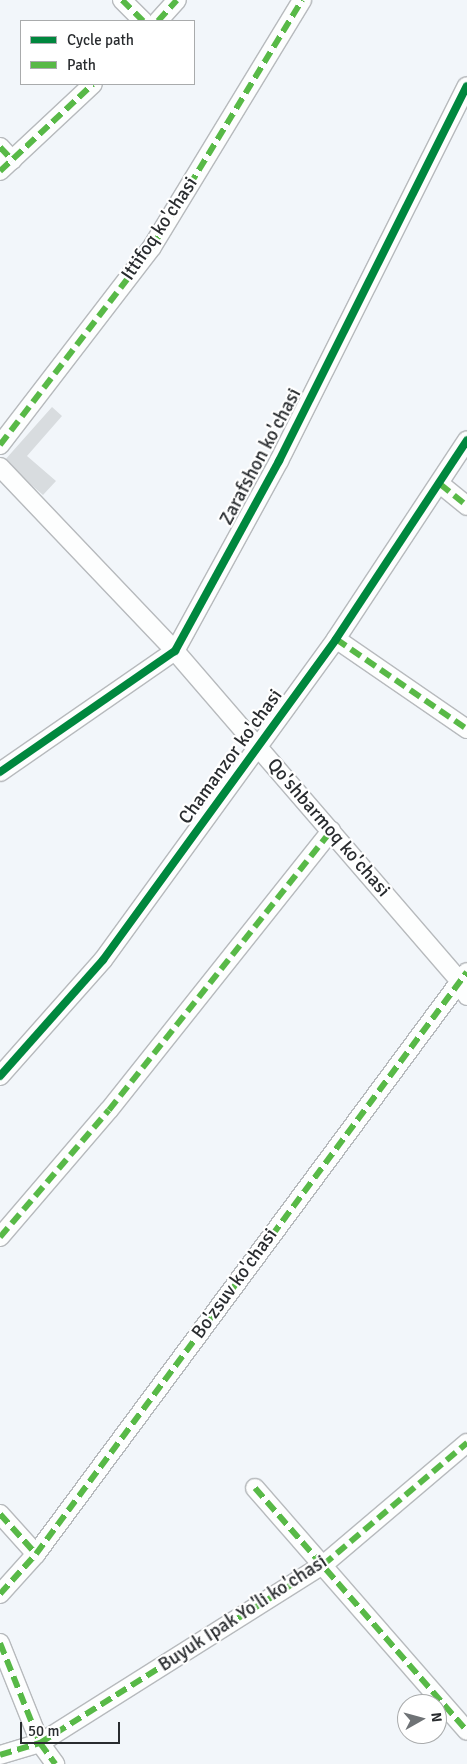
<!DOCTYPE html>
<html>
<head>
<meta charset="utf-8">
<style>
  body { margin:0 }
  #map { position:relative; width:467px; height:1764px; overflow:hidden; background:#f2f6fa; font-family:Signika,sans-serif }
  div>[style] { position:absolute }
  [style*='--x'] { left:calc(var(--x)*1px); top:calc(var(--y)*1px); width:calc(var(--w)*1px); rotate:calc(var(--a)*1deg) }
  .building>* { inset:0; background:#d8dcdf }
  .roads { filter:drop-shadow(1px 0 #b7babd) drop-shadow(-1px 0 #b7babd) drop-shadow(0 1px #b7babd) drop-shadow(0 -1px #b7babd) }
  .minor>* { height:18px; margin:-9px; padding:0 9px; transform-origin:9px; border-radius:9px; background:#fdfefe }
  .quiet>* { height:6px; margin-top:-3px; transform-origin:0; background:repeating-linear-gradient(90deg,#58b947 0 12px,transparent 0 18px) }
  .cycleway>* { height:8px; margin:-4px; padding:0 4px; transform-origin:4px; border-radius:4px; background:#00873e }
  span { translate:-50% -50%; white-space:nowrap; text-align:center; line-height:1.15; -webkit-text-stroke:4.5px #fff; paint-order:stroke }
  .street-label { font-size:19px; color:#292c2f }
  .legend { position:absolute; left:20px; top:20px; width:175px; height:65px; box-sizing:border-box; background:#fff; border:1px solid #a9abac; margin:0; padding:6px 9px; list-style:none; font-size:15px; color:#292c2f }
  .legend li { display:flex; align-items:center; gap:10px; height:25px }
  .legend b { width:25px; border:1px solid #a9abac }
  .north { position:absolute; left:397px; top:1694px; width:50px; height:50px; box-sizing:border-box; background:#fff; border:1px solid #a9abac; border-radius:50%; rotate:83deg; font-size:14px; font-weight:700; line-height:20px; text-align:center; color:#292c2f }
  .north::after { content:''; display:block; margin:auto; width:18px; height:22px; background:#6f7376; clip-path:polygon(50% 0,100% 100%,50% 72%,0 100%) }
  .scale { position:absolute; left:20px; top:1722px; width:100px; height:22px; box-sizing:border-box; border:2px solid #292c2f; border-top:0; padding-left:6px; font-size:15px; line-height:18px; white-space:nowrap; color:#292c2f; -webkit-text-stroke:4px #fff; paint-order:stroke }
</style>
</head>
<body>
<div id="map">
  <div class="building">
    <i style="clip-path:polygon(52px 407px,62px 416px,27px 456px,56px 481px,43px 495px,4px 461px)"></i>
  </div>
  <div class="roads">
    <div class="minor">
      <i style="--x:122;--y:0;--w:30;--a:45"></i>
      <i style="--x:158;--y:21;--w:28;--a:-48"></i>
      <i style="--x:0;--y:147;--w:18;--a:47"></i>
      <i style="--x:0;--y:171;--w:127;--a:-43.1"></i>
      <i style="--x:0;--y:445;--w:250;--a:-52.5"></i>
      <i style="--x:152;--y:247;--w:289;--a:-58.7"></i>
      <i style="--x:0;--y:467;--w:254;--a:46.4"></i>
      <i style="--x:175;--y:651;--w:435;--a:49.2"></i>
      <i style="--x:459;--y:980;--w:18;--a:63"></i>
      <i style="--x:440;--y:484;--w:35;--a:39"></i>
      <i style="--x:336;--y:639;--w:159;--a:34.5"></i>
      <i style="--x:0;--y:772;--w:213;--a:-34.7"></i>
      <i style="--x:175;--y:651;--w:217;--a:-61.3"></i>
      <i style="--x:279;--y:461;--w:419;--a:-63.4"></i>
      <i style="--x:0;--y:1076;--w:155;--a:-48.4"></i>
      <i style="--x:103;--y:960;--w:397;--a:-54"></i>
      <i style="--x:336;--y:639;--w:238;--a:-56.6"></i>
      <i style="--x:0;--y:1237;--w:167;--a:-49.4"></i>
      <i style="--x:109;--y:1110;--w:357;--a:-51.5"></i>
      <i style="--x:255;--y:1488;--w:322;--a:48.9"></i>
      <i style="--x:0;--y:1514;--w:54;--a:48"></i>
      <i style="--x:0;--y:1594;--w:54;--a:-48"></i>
      <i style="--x:36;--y:1554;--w:724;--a:-53.48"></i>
      <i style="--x:0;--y:1643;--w:108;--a:68.2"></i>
      <i style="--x:40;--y:1743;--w:26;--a:54"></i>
      <i style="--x:0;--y:1755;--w:42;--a:-16.7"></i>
      <i style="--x:40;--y:1743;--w:334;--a:-32.2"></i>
      <i style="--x:323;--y:1565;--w:189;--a:-40.3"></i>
    </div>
  </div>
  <div class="quiet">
    <i style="--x:122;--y:0;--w:30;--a:45"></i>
    <i style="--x:158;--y:21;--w:28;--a:-48"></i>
    <i style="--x:0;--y:147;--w:18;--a:47"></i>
    <i style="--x:0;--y:171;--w:127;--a:-43.1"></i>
    <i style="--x:0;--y:445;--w:250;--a:-52.5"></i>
    <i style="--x:152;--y:247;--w:289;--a:-58.7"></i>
    <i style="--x:440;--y:484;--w:35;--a:39"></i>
    <i style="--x:336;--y:639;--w:159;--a:34.5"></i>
    <i style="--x:0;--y:1237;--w:167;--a:-49.4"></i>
    <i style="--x:109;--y:1110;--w:357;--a:-51.5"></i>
    <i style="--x:255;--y:1488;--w:322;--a:48.9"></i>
    <i style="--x:0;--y:1514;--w:54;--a:48"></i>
    <i style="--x:0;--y:1594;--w:54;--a:-48"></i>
    <i style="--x:36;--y:1554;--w:724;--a:-53.48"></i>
    <i style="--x:0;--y:1643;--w:108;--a:68.2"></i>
    <i style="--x:40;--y:1743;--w:26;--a:54"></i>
    <i style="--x:0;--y:1755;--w:42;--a:-16.7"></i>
    <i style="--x:40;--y:1743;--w:334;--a:-32.2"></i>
    <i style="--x:323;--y:1565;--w:189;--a:-40.3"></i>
  </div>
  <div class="cycleway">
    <i style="--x:0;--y:772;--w:213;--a:-34.7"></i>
    <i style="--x:175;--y:651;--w:217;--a:-61.3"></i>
    <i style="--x:279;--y:461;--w:419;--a:-63.4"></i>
    <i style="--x:0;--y:1076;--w:155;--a:-48.4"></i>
    <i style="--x:103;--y:960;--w:397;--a:-54"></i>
    <i style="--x:336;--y:639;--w:238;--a:-56.6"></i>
  </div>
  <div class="street-label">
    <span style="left:160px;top:229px;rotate:-56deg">Ittifoq ko'chasi</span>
    <span style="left:261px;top:457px;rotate:-62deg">Zarafshon ko'chasi</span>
    <span style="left:231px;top:757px;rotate:-54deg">Chamanzor ko'chasi</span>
    <span style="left:328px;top:828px;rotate:49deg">Qo'shbarmoq ko'chasi</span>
    <span style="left:235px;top:1284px;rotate:-54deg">Bo'zsuv ko'chasi</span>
    <span style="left:243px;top:1614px;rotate:-33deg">Buyuk Ipak Yo'li ko'chasi</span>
  </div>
  <ul class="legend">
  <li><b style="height:6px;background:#00873e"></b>Cycle path</li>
  <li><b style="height:6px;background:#58b947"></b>Path</li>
  </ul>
  <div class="north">N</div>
  <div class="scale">50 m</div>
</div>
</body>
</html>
